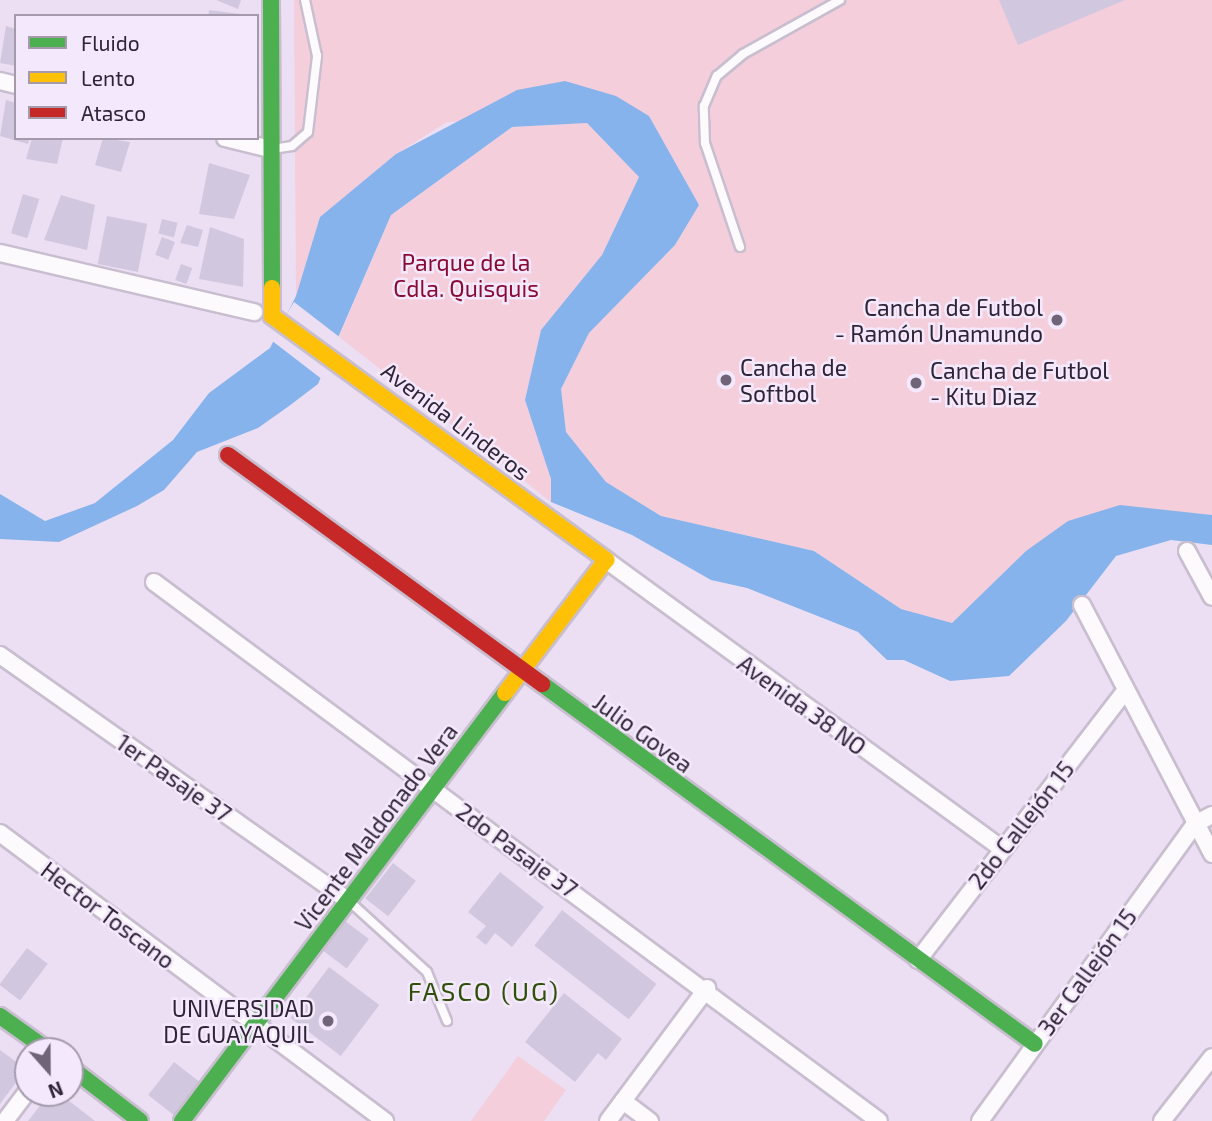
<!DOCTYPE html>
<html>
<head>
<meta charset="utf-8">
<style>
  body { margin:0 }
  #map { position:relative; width:1212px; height:1121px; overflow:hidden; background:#ecdff4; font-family:"Exo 2",sans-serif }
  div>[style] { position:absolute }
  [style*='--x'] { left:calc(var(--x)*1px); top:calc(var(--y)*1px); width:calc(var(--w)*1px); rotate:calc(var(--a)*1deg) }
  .green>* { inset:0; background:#f4cedb }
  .water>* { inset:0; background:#87b3ec }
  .pier>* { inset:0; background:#ecdff4 }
  .building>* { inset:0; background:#d1c8e0; transform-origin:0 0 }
  .roads { filter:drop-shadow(2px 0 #c8becf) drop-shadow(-2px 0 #c8becf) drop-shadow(0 2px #c8becf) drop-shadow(0 -2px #c8becf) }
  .lane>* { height:8px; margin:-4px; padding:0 4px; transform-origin:4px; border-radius:4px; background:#fcfafd }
  .street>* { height:16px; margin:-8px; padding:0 8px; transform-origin:8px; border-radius:8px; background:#fcfafd }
  .fast>* { height:16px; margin:-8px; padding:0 8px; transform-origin:8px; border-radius:8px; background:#4caf50 }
  .slow>* { height:16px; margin:-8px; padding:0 8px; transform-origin:8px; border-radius:8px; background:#ffc107 }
  .jam>* { height:16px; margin:-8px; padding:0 8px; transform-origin:8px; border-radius:8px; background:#c62828 }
  .dots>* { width:19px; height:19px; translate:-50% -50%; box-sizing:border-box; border:4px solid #f4e9fc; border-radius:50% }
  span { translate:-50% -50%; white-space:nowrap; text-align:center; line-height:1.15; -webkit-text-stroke:5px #f4e9fc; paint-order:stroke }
  .park-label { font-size:23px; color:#8b0a34 }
  .poi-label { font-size:23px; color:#2e2435 }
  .right { translate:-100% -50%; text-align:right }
  .left { translate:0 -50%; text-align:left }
  .street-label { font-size:23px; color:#2e2435 }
  .quarter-label { font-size:26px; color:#304f09; letter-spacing:2px }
  .legend { position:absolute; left:14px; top:14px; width:245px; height:126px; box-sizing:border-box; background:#f4e9fc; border:2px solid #a59aac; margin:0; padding:9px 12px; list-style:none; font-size:21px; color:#2e2435 }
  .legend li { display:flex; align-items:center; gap:14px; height:35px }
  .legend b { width:35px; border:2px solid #a59aac }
  .north { position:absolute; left:14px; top:1037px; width:70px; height:70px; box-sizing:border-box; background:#f4e9fc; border:2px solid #a59aac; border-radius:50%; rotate:159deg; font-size:19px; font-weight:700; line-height:28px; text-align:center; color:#2e2435 }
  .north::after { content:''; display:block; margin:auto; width:24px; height:32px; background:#706578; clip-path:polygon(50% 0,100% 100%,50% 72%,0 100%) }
</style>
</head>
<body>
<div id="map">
  <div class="green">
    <i style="clip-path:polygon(294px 0,1212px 0,1212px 515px,1181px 512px,1026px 551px,952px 623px,901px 609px,814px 551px,661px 516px,606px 482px,566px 432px,561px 389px,589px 333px,675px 245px,699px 205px,649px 116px,447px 122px,396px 154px,320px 217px,296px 296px)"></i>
    <i style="clip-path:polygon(587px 123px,639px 177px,602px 255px,541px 331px,525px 400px,551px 479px,551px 502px,339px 337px,391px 215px,512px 127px)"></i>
    <i style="clip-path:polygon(518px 1056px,566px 1090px,544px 1121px,471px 1121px)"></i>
  </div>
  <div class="water">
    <i style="clip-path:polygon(565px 81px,616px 96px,649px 116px,699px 205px,675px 245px,589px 333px,561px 389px,566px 432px,606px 482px,661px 516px,814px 551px,901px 609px,952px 623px,1026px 551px,1068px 521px,1120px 505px,1212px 515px,1212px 545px,1171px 540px,1116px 556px,1066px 621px,1009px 676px,950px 681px,904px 660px,887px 660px,858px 632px,747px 588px,711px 580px,632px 535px,551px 502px,551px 479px,525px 400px,541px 330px,602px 255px,639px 177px,587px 123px,512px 127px,391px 215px,318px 384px,289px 406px,258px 428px,197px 452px,164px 490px,137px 506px,59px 542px,0 539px,0 494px,45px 521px,95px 503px,173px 440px,209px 393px,270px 348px,296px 296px,320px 217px,396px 154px,517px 90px)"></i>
  </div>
  <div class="pier">
    <i style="clip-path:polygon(294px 302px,342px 339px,323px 380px,271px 340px)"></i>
  </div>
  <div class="building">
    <i style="clip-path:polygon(216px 0,241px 0,238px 9px)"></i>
    <i style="clip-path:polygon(999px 0,1125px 0,1018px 45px)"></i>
    <i style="clip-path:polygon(209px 10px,240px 14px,240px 16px,208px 16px)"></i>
    <i style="clip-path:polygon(6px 26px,16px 29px,16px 66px,0 63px)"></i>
    <i style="clip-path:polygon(6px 100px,16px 103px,16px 138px,30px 138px,28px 144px,0 136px)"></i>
    <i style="clip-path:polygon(32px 138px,63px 138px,57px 164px,26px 159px)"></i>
    <i style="clip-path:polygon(103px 138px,130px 142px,121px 172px,95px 165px)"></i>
    <i style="clip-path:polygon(209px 163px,250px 175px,234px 219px,199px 214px)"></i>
    <i style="left:23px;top:194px;width:17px;height:41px;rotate:17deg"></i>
    <i style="clip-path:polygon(61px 195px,95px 205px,87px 250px,44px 240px)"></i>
    <i style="left:107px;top:216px;width:41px;height:49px;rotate:11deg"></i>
    <i style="left:162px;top:219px;width:16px;height:15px;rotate:14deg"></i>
    <i style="clip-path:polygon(187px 225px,203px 230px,198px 247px,180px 243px)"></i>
    <i style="clip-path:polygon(210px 227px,244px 239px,243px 287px,199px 279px)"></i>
    <i style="left:162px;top:237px;width:14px;height:19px;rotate:21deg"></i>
    <i style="left:181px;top:264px;width:12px;height:17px;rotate:20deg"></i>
    <i style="left:393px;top:863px;width:29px;height:45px;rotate:38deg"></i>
    <i style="clip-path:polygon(500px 872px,544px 907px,512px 947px,495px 933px,486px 945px,476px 937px,486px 926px,468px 912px)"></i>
    <i style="left:562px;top:910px;width:120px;height:45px;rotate:38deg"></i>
    <i style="left:345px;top:921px;width:30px;height:37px;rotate:37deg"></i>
    <i style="left:27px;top:948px;width:26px;height:46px;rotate:37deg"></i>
    <i style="left:329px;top:967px;width:63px;height:64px;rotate:37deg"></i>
    <i style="clip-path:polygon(564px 993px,622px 1039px,606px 1060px,598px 1053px,575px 1082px,525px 1042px)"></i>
    <i style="clip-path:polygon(0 1050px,26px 1069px,0 1104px)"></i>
    <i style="left:174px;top:1062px;width:33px;height:42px;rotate:38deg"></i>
    <i style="clip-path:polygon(50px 1093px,59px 1093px,95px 1121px,28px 1121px)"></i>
  </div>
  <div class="roads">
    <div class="lane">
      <i style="--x:273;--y:149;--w:19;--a:-9"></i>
      <i style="--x:292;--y:146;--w:21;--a:-41"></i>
      <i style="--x:308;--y:132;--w:77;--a:-83.2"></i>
      <i style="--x:317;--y:56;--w:57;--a:-102.1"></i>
      <i style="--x:740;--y:247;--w:110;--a:-108.6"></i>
      <i style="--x:705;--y:143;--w:37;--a:-92"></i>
      <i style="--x:704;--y:106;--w:33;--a:-67"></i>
      <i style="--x:717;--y:76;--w:34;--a:-40"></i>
      <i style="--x:743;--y:54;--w:111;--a:-29.1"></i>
      <i style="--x:349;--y:901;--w:105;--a:42.3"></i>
      <i style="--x:427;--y:972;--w:53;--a:67.8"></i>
    </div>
    <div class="street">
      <i style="--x:0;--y:81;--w:16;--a:14"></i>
      <i style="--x:225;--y:138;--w:46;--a:13.7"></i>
      <i style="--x:0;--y:253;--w:261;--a:13.1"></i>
      <i style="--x:1187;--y:551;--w:52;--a:61.5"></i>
      <i style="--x:606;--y:560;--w:489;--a:36.1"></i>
      <i style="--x:154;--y:582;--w:903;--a:36.63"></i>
      <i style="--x:1082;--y:605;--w:281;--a:62.4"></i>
      <i style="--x:0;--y:655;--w:427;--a:35.2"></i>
      <i style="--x:0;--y:833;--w:481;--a:36.8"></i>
      <i style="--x:918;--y:960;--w:339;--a:-52.4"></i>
      <i style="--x:623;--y:1101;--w:34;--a:37"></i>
      <i style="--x:5;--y:1121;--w:39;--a:-53"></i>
      <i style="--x:608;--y:1121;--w:166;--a:-53.3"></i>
      <i style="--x:980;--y:1121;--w:367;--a:-54.1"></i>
      <i style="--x:1195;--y:824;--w:19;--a:-28"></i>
      <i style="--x:1162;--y:1121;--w:81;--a:-52"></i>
    </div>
    <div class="fast">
      <i style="--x:271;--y:0;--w:288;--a:89.8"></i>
      <i style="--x:542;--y:684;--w:610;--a:36.14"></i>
      <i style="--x:0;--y:1016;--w:60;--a:35.5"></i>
      <i style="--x:70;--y:1067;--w:88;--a:37.6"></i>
      <i style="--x:182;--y:1121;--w:536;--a:-52.96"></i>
    </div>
    <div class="slow">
      <i style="--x:272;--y:288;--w:28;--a:90"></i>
      <i style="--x:272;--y:316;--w:414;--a:36.1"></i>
      <i style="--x:606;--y:560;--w:167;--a:127.2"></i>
    </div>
    <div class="jam">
      <i style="--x:228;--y:455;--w:389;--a:36.1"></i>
    </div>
  </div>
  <div class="dots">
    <i style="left:1057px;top:320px;background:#706578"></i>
    <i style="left:726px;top:380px;background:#706578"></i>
    <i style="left:916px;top:383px;background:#706578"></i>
    <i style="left:328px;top:1021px;background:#706578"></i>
  </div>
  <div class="park-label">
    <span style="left:466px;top:275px">Parque de la<br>Cdla. Quisquis</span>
  </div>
  <div class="poi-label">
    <span class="right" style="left:1043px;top:320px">Cancha de Futbol<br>- Ramón Unamundo</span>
    <span class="left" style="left:740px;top:380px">Cancha de<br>Softbol</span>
    <span class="left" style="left:930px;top:383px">Cancha de Futbol<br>- Kitu Diaz</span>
    <span class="right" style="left:314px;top:1021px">UNIVERSIDAD<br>DE GUAYAQUIL</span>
  </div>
  <div class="street-label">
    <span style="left:456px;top:421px;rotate:37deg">Avenida Linderos</span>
    <span style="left:802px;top:705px;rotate:36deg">Avenida 38 NO</span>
    <span style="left:643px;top:733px;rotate:36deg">Julio Govea</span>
    <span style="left:174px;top:778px;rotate:35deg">1er Pasaje 37</span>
    <span style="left:1021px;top:825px;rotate:-52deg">2do Callejón 15</span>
    <span style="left:376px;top:827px;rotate:-53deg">Vicente Maldonado Vera</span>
    <span style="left:517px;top:850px;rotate:36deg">2do Pasaje 37</span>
    <span style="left:108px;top:915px;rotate:37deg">Hector Toscano</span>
    <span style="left:1087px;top:972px;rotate:-54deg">3er Callejón 15</span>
  </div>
  <div class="quarter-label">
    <span style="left:484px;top:991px">FASCO (UG)</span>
  </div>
  <ul class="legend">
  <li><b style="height:9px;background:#4caf50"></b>Fluido</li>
  <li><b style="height:9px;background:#ffc107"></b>Lento</li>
  <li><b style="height:9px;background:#c62828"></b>Atasco</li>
  </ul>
  <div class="north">N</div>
</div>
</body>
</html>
